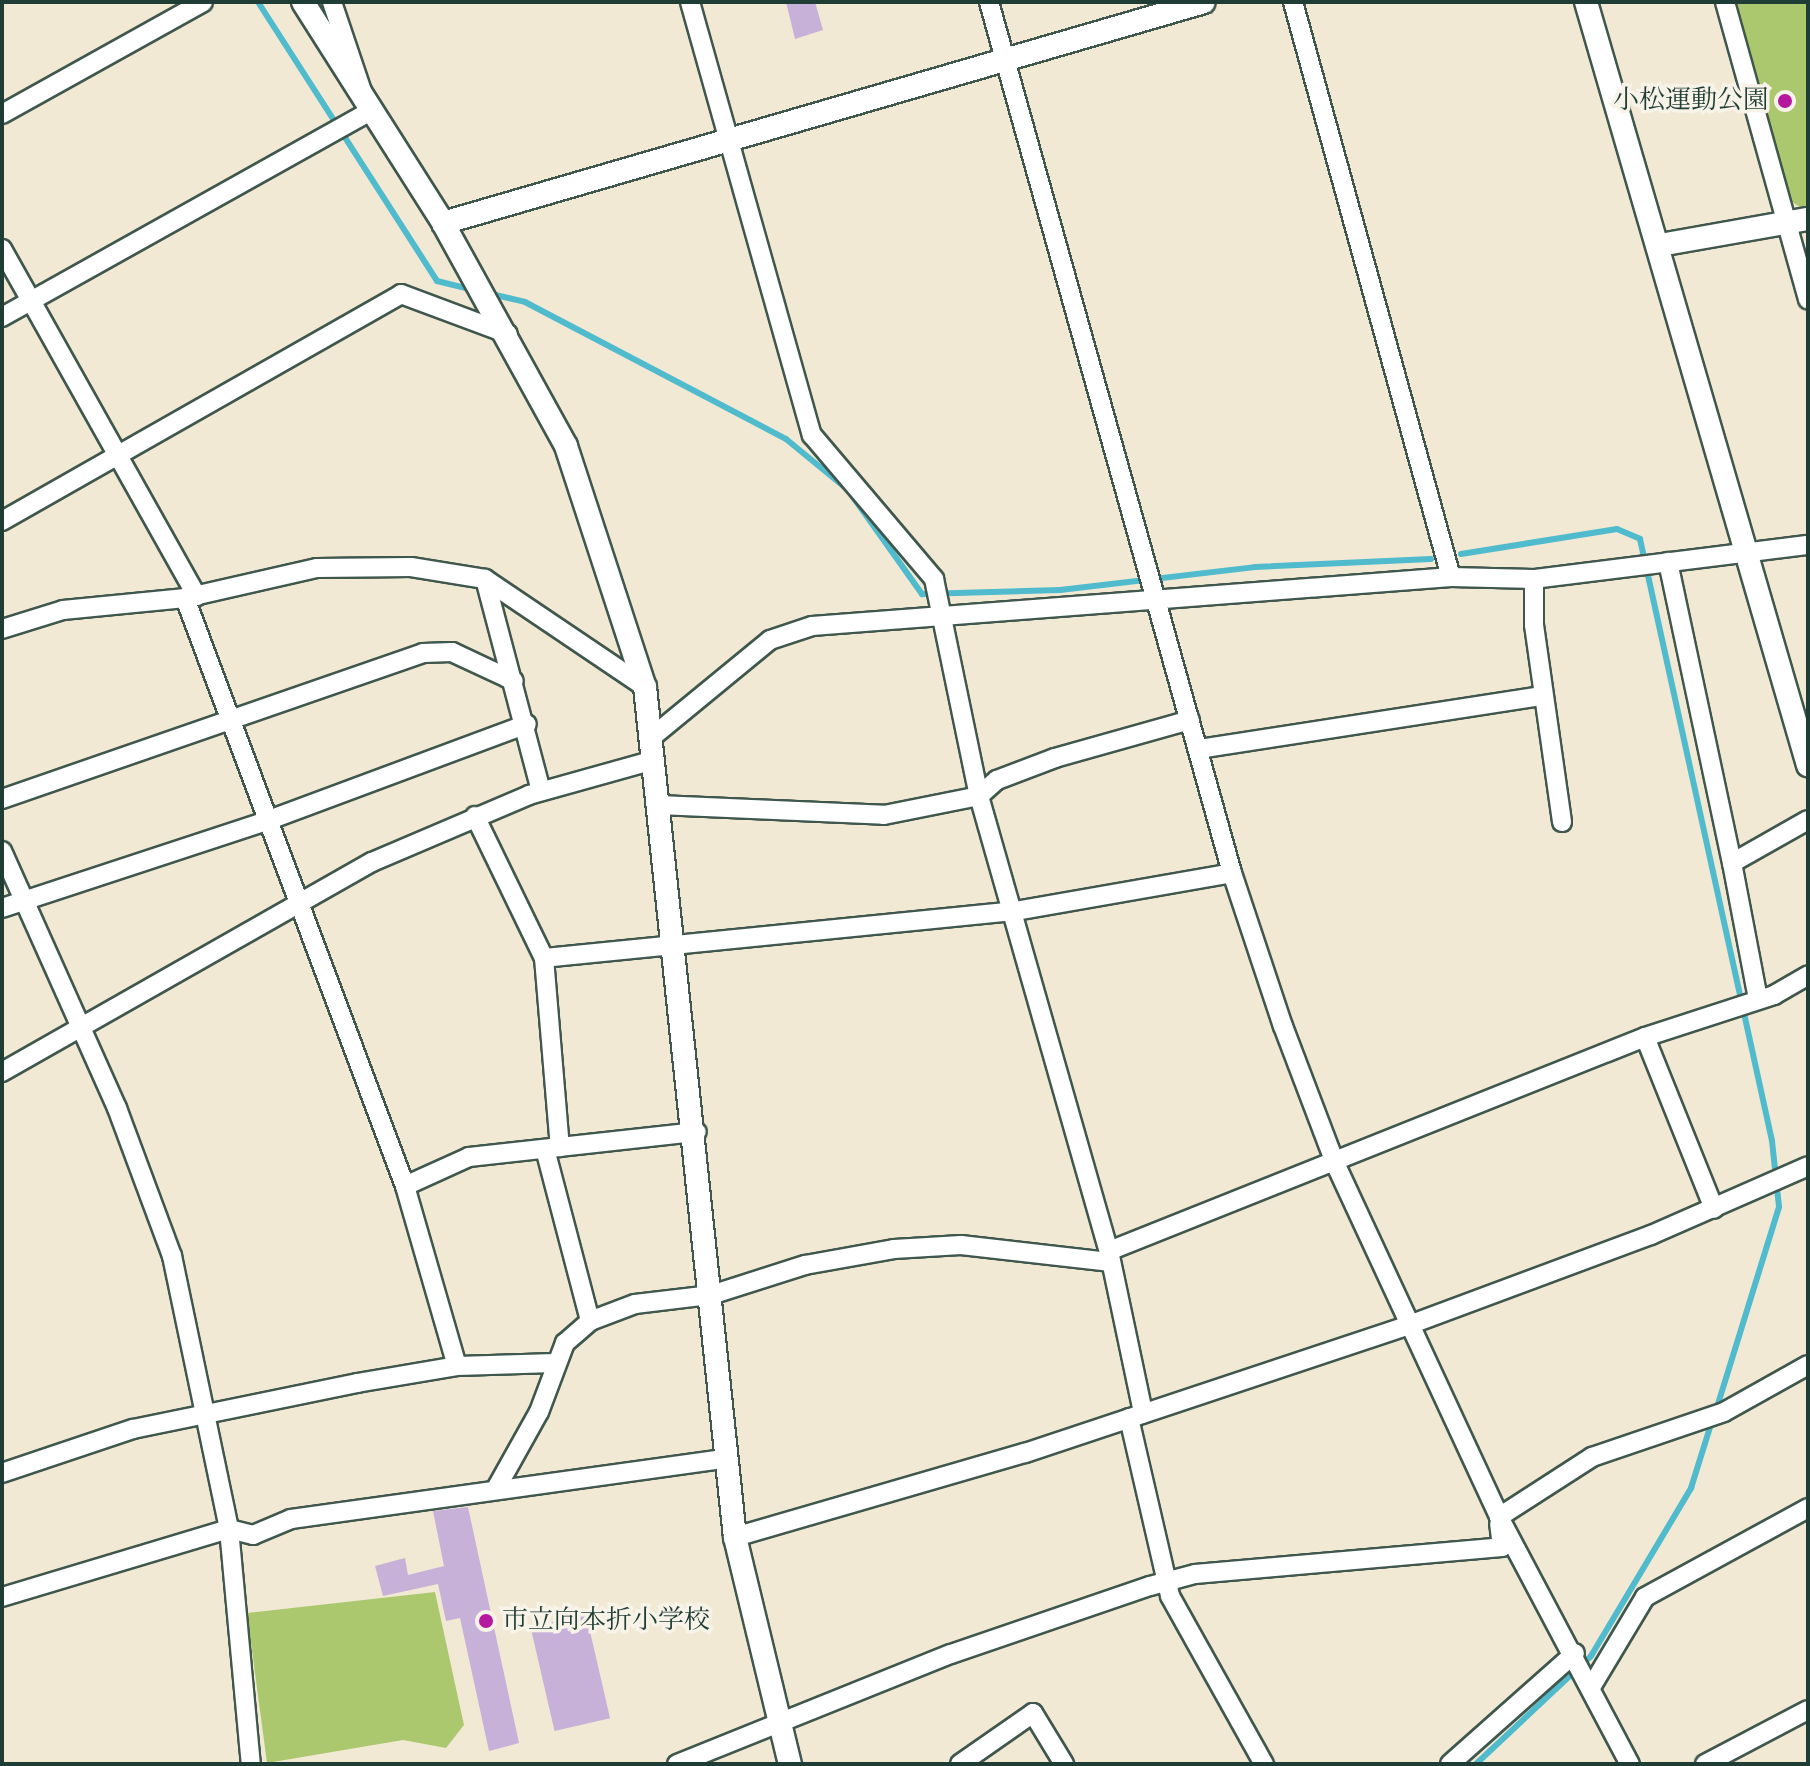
<!DOCTYPE html>
<html>
<head>
<meta charset="utf-8">
<style>
  body { margin:0 }
  #map { position:relative; width:1810px; height:1766px; overflow:hidden; background:#f2e9d4; font-family:"Libre Bodoni","Noto Serif JP",serif }
  div>[style] { position:absolute }
  [style*='--x'] { left:calc(var(--x)*1px); top:calc(var(--y)*1px); width:calc(var(--w)*1px); rotate:calc(var(--a)*1deg) }
  .green>* { inset:0; background:#acc86f }
  .stream>* { height:6px; margin:-3px; padding:0 3px; transform-origin:3px; border-radius:3px; background:#51bbce }
  .building>* { inset:0; background:#c7b1d9; transform-origin:0 0 }
  .roads { filter:drop-shadow(2px 0 #3f574c) drop-shadow(-2px 0 #3f574c) drop-shadow(0 2px #3f574c) drop-shadow(0 -2px #3f574c) }
  .minor>* { height:18px; margin:-9px; padding:0 9px; transform-origin:9px; border-radius:9px; background:#fff }
  .tertiary>* { height:22px; margin:-11px; padding:0 11px; transform-origin:11px; border-radius:11px; background:#fff }
  .dots>* { width:22px; height:22px; translate:-50% -50%; box-sizing:border-box; border:4px solid #f7f3e8; border-radius:50% }
  span { translate:-50% -50%; white-space:nowrap; text-align:center; line-height:1.15; -webkit-text-stroke:7px #f7f3e8; paint-order:stroke }
  .poi-label { font-size:26px; color:#1f3d34 }
  .right { translate:-100% -50%; text-align:right }
  .left { translate:0 -50%; text-align:left }
  .frame { position:absolute; inset:0; border:4px solid #1f3d34; pointer-events:none }
</style>
</head>
<body>
<div id="map">
  <div class="green">
    <i style="clip-path:polygon(1734px 2px,1808px 2px,1808px 213px,1791px 201px)"></i>
    <i style="clip-path:polygon(435px 1592px,464px 1725px,446px 1748px,403px 1740px,267px 1763px,247px 1613px)"></i>
  </div>
  <div class="stream">
    <i style="--x:258;--y:2;--w:331;--a:57.3"></i>
    <i style="--x:437;--y:281;--w:36;--a:14"></i>
    <i style="--x:491;--y:294;--w:35;--a:13"></i>
    <i style="--x:525;--y:302;--w:295;--a:27.7"></i>
    <i style="--x:786;--y:439;--w:80;--a:39.4"></i>
    <i style="--x:848;--y:490;--w:128;--a:54.6"></i>
    <i style="--x:922;--y:594;--w:138;--a:-1.7"></i>
    <i style="--x:1060;--y:590;--w:196;--a:-6.7"></i>
    <i style="--x:1255;--y:567;--w:176;--a:-2.6"></i>
    <i style="--x:1461;--y:554;--w:158;--a:-9.1"></i>
    <i style="--x:1617;--y:529;--w:25;--a:23"></i>
    <i style="--x:1640;--y:539;--w:616;--a:77.63"></i>
    <i style="--x:1772;--y:1141;--w:66;--a:83.9"></i>
    <i style="--x:1779;--y:1207;--w:213;--a:107.2"></i>
    <i style="--x:1476;--y:1764;--w:158;--a:-43.2"></i>
    <i style="--x:1591;--y:1656;--w:196;--a:-59.2"></i>
    <i style="--x:1691;--y:1488;--w:70;--a:-72.6"></i>
  </div>
  <div class="building">
    <i style="clip-path:polygon(786px 2px,815px 2px,823px 30px,795px 39px)"></i>
    <i style="clip-path:polygon(468px 1507px,519px 1743px,489px 1751px,460px 1618px,446px 1621px,438px 1584px,383px 1596px,375px 1566px,405px 1558px,408px 1575px,444px 1566px,433px 1511px)"></i>
    <i style="left:586px;top:1614px;width:107px;height:57px;rotate:77deg"></i>
  </div>
  <div class="roads">
    <div class="minor">
      <i style="--x:690;--y:2;--w:450;--a:74.3"></i>
      <i style="--x:812;--y:435;--w:189;--a:49.7"></i>
      <i style="--x:934;--y:579;--w:222;--a:78.3"></i>
      <i style="--x:979;--y:796;--w:473;--a:74.1"></i>
      <i style="--x:1109;--y:1251;--w:166;--a:78.1"></i>
      <i style="--x:989;--y:2;--w:904;--a:74.41"></i>
      <i style="--x:1232;--y:873;--w:161;--a:71.6"></i>
      <i style="--x:1283;--y:1026;--w:147;--a:69.2"></i>
      <i style="--x:1335;--y:1163;--w:390;--a:65.1"></i>
      <i style="--x:1499;--y:1517;--w:280;--a:62.1"></i>
      <i style="--x:1293;--y:2;--w:596;--a:74.64"></i>
      <i style="--x:1725;--y:2;--w:309;--a:74.4"></i>
      <i style="--x:2;--y:114;--w:230;--a:-29.1"></i>
      <i style="--x:2;--y:249;--w:398;--a:60.7"></i>
      <i style="--x:2;--y:317;--w:420;--a:-29.2"></i>
      <i style="--x:369;--y:112;--w:116;--a:-108.6"></i>
      <i style="--x:2;--y:521;--w:459;--a:-29.6"></i>
      <i style="--x:401;--y:294;--w:114;--a:20.5"></i>
      <i style="--x:1668;--y:562;--w:308;--a:78"></i>
      <i style="--x:485;--y:579;--w:219;--a:75.2"></i>
      <i style="--x:1534;--y:579;--w:46;--a:90"></i>
      <i style="--x:1534;--y:625;--w:199;--a:81.9"></i>
      <i style="--x:185;--y:598;--w:628;--a:69.49"></i>
      <i style="--x:405;--y:1186;--w:187;--a:73.9"></i>
      <i style="--x:2;--y:629;--w:64;--a:-17.3"></i>
      <i style="--x:63;--y:610;--w:123;--a:-5.6"></i>
      <i style="--x:185;--y:598;--w:135;--a:-12.8"></i>
      <i style="--x:317;--y:568;--w:94;--a:-0.6"></i>
      <i style="--x:411;--y:567;--w:75;--a:9.2"></i>
      <i style="--x:485;--y:579;--w:193;--a:34"></i>
      <i style="--x:652;--y:737;--w:153;--a:-39.4"></i>
      <i style="--x:770;--y:640;--w:44;--a:-18.4"></i>
      <i style="--x:812;--y:626;--w:641;--a:-4.38"></i>
      <i style="--x:1451;--y:577;--w:83;--a:1.4"></i>
      <i style="--x:1534;--y:579;--w:276;--a:-7.1"></i>
      <i style="--x:1199;--y:749;--w:348;--a:-8.8"></i>
      <i style="--x:2;--y:799;--w:446;--a:-19.1"></i>
      <i style="--x:423;--y:653;--w:29;--a:-2"></i>
      <i style="--x:452;--y:652;--w:68;--a:25.1"></i>
      <i style="--x:659;--y:805;--w:225;--a:2.5"></i>
      <i style="--x:884;--y:815;--w:97;--a:-11.3"></i>
      <i style="--x:979;--y:796;--w:24;--a:-42"></i>
      <i style="--x:997;--y:780;--w:62;--a:-20.8"></i>
      <i style="--x:1055;--y:758;--w:140;--a:-15.7"></i>
      <i style="--x:475;--y:816;--w:158;--a:64.1"></i>
      <i style="--x:544;--y:958;--w:190;--a:85.2"></i>
      <i style="--x:2;--y:851;--w:282;--a:65.9"></i>
      <i style="--x:117;--y:1108;--w:158;--a:69.6"></i>
      <i style="--x:172;--y:1256;--w:279;--a:78.2"></i>
      <i style="--x:229;--y:1529;--w:236;--a:84.7"></i>
      <i style="--x:2;--y:908;--w:281;--a:-18.2"></i>
      <i style="--x:269;--y:820;--w:275;--a:-20.4"></i>
      <i style="--x:544;--y:958;--w:473;--a:-5.7"></i>
      <i style="--x:1015;--y:911;--w:220;--a:-9.9"></i>
      <i style="--x:1758;--y:999;--w:138;--a:-100.8"></i>
      <i style="--x:1732;--y:863;--w:87;--a:-29.5"></i>
      <i style="--x:1645;--y:1037;--w:185;--a:68.1"></i>
      <i style="--x:2;--y:1072;--w:425;--a:-29.6"></i>
      <i style="--x:372;--y:862;--w:171;--a:-23.1"></i>
      <i style="--x:529;--y:795;--w:127;--a:-15.6"></i>
      <i style="--x:545;--y:1149;--w:178;--a:75.3"></i>
      <i style="--x:405;--y:1186;--w:70;--a:-24.4"></i>
      <i style="--x:469;--y:1157;--w:229;--a:-6.3"></i>
      <i style="--x:1109;--y:1251;--w:577;--a:-21.76"></i>
      <i style="--x:1645;--y:1037;--w:136;--a:-18"></i>
      <i style="--x:1774;--y:995;--w:39;--a:-30"></i>
      <i style="--x:1129;--y:1418;--w:183;--a:77"></i>
      <i style="--x:1170;--y:1596;--w:193;--a:60.8"></i>
      <i style="--x:2;--y:1473;--w:138;--a:-18.6"></i>
      <i style="--x:133;--y:1429;--w:229;--a:-11.6"></i>
      <i style="--x:357;--y:1383;--w:101;--a:-9.6"></i>
      <i style="--x:457;--y:1366;--w:98;--a:-1.8"></i>
      <i style="--x:497;--y:1487;--w:86;--a:-60.8"></i>
      <i style="--x:539;--y:1412;--w:74;--a:-69.4"></i>
      <i style="--x:565;--y:1343;--w:33;--a:-41"></i>
      <i style="--x:590;--y:1321;--w:48;--a:-20.7"></i>
      <i style="--x:635;--y:1304;--w:77;--a:-6.8"></i>
      <i style="--x:711;--y:1295;--w:99;--a:-17.7"></i>
      <i style="--x:805;--y:1265;--w:90;--a:-10.2"></i>
      <i style="--x:894;--y:1249;--w:67;--a:-3.4"></i>
      <i style="--x:961;--y:1245;--w:151;--a:6.5"></i>
      <i style="--x:1499;--y:1517;--w:111;--a:-32.8"></i>
      <i style="--x:1592;--y:1457;--w:139;--a:-18.8"></i>
      <i style="--x:1724;--y:1412;--w:96;--a:-29.2"></i>
      <i style="--x:735;--y:1537;--w:302;--a:-16.2"></i>
      <i style="--x:1025;--y:1453;--w:405;--a:-18.4"></i>
      <i style="--x:1409;--y:1325;--w:258;--a:-20.4"></i>
      <i style="--x:1651;--y:1235;--w:171;--a:-23.7"></i>
      <i style="--x:2;--y:1597;--w:237;--a:-16.7"></i>
      <i style="--x:229;--y:1529;--w:25;--a:14"></i>
      <i style="--x:253;--y:1535;--w:41;--a:-22.8"></i>
      <i style="--x:291;--y:1519;--w:437;--a:-7.9"></i>
      <i style="--x:1593;--y:1684;--w:101;--a:-59.1"></i>
      <i style="--x:1645;--y:1597;--w:186;--a:-28.6"></i>
      <i style="--x:677;--y:1764;--w:295;--a:-21.9"></i>
      <i style="--x:951;--y:1654;--w:210;--a:-18.9"></i>
      <i style="--x:1150;--y:1586;--w:47;--a:-14.9"></i>
      <i style="--x:1195;--y:1574;--w:308;--a:-5"></i>
      <i style="--x:1502;--y:1547;--w:23;--a:-97"></i>
      <i style="--x:960;--y:1764;--w:89;--a:-34.9"></i>
      <i style="--x:1033;--y:1713;--w:60;--a:58.7"></i>
      <i style="--x:1450;--y:1764;--w:167;--a:-41.6"></i>
      <i style="--x:1705;--y:1764;--w:116;--a:-27.7"></i>
    </div>
    <div class="tertiary">
      <i style="--x:303;--y:2;--w:262;--a:57.6"></i>
      <i style="--x:443;--y:223;--w:255;--a:61.1"></i>
      <i style="--x:566;--y:446;--w:254;--a:71.9"></i>
      <i style="--x:645;--y:687;--w:855;--a:83.96"></i>
      <i style="--x:735;--y:1537;--w:234;--a:76.4"></i>
      <i style="--x:1586;--y:2;--w:795;--a:73.78"></i>
      <i style="--x:443;--y:223;--w:792;--a:-16.19"></i>
      <i style="--x:1660;--y:245;--w:150;--a:-10"></i>
    </div>
  </div>
  <div class="dots">
    <i style="left:1785px;top:101px;background:#b5179e"></i>
    <i style="left:486px;top:1621px;background:#b5179e"></i>
  </div>
  <div class="poi-label">
    <span class="right" style="left:1769px;top:101px">小松運動公園</span>
    <span class="left" style="left:502px;top:1621px">市立向本折小学校</span>
  </div>
  <div class="frame"></div>
</div>
</body>
</html>
